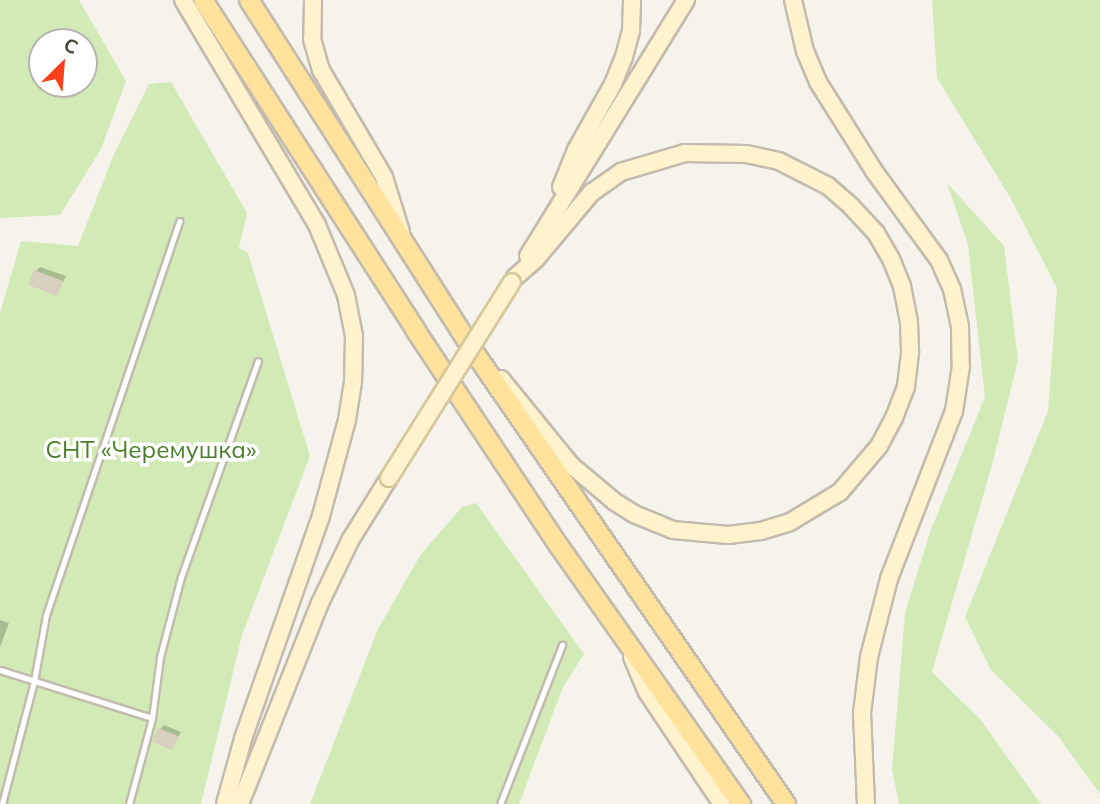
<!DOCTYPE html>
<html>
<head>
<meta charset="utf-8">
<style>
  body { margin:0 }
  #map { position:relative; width:1100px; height:804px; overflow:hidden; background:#f6f3ec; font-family:Mulish,sans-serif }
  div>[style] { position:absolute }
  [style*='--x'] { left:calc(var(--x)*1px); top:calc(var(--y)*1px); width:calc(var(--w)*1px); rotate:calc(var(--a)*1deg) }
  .green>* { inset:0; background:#d2eab5 }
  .shadow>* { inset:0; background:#0003 }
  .building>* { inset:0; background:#d8cfc1; transform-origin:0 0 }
  .roads { filter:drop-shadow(2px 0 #c2bbae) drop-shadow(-2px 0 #c2bbae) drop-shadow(0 2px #c2bbae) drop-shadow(0 -2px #c2bbae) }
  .lane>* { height:5px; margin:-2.5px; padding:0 2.5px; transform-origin:2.5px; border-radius:2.5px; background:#fff }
  .secondary>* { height:16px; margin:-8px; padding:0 8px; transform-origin:8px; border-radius:8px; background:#fff3cd }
  .primary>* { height:18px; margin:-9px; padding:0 9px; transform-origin:9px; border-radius:9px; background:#ffe39c }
  .bridges { filter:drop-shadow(2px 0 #d6c79b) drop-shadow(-2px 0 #d6c79b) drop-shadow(0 2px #d6c79b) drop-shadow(0 -2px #d6c79b) }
  .secondary-bridge>* { height:16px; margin:-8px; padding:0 8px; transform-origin:8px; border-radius:8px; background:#fff3cd }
  span { translate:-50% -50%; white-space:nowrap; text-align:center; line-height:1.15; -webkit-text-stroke:7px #fff; paint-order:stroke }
  .park-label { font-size:24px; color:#4a7f2a }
  .north { position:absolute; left:28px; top:28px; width:70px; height:70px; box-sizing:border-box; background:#fff; border:2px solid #b7b4b0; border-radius:50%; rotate:25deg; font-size:19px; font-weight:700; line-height:28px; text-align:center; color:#4b4439 }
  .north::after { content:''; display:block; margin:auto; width:24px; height:32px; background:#fc3f1d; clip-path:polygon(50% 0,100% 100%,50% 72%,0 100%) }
</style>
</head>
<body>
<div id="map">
  <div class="green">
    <i style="clip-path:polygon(evenodd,0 0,79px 0,126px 81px,101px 149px,60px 215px,0 218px,0 0,42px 42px,84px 42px,84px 84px,42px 84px,42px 42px)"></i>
    <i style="clip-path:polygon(932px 0,1100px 0,1100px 794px,1058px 736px,991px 670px,965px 617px,1048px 411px,1057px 288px,1011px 199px,937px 78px)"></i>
    <i style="clip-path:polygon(171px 82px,247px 213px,239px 248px,248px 253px,310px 456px,242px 635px,201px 804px,0 804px,0 313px,21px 241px,78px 246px,114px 154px,149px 84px)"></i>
    <i style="clip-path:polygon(947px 183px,1004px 246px,1018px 360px,992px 465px,932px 672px,980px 719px,1041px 804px,899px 804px,892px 769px,905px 613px,930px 532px,985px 397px,968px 245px)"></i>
    <i style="clip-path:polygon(476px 503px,584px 654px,563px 687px,519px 804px,310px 804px,378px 629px,421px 554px,462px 507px)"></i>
  </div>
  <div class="shadow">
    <i style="clip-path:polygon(40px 267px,66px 276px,57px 293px,36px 271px)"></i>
    <i style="clip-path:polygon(0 620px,9px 623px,0 647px)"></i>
    <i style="clip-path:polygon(164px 725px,181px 732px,172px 748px,160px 729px)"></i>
  </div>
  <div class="building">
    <i style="left:34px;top:270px;width:31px;height:16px;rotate:21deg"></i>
    <i style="left:158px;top:728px;width:22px;height:15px;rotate:22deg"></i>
  </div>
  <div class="roads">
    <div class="lane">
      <i style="--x:0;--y:670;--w:159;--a:17.5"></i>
      <i style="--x:2;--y:804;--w:127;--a:-75.4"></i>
      <i style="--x:34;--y:681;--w:67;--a:-79.7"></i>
      <i style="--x:46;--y:615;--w:416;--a:-71.3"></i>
      <i style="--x:129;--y:804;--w:89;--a:-75"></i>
      <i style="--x:152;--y:718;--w:62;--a:-82.5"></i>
      <i style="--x:160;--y:657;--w:83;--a:-75.3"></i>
      <i style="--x:181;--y:577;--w:229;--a:-70.4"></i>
      <i style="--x:500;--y:804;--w:171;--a:-68.7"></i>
    </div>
    <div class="secondary">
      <i style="--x:183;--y:0;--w:262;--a:59.2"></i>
      <i style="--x:317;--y:225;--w:76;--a:67.5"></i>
      <i style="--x:346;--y:295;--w:42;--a:79"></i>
      <i style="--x:354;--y:336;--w:46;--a:91.2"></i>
      <i style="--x:353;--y:382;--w:38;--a:99"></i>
      <i style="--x:347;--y:420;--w:99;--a:105.2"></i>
      <i style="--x:321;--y:516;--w:236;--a:109.3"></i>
      <i style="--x:243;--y:739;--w:67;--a:105.5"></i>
      <i style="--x:313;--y:0;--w:39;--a:91"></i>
      <i style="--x:312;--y:39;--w:32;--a:74"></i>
      <i style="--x:321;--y:70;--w:124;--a:59.5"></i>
      <i style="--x:384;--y:177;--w:58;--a:72.8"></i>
      <i style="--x:793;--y:0;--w:52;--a:76.8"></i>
      <i style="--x:805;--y:51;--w:34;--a:67"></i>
      <i style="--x:818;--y:82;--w:105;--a:57.8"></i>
      <i style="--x:874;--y:171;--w:110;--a:53.9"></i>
      <i style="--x:939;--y:260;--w:32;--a:66"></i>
      <i style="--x:952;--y:289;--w:39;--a:78"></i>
      <i style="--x:960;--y:327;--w:39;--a:89"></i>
      <i style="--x:961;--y:366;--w:46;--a:98.8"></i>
      <i style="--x:954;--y:411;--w:180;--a:111.2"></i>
      <i style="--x:889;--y:579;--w:81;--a:104.4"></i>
      <i style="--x:869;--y:657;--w:56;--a:97.1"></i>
      <i style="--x:862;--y:713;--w:91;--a:87.5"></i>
      <i style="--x:561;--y:187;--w:40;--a:-68"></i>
      <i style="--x:576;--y:150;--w:76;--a:-60.7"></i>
      <i style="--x:613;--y:84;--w:29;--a:-68"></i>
      <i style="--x:624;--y:57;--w:27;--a:-75"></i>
      <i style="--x:631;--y:31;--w:31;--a:-88"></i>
      <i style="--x:528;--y:256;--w:301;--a:-58.3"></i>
      <i style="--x:501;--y:379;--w:111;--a:50.9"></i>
      <i style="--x:571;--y:465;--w:57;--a:40.1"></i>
      <i style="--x:615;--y:502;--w:22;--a:32"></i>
      <i style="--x:634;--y:514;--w:42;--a:22.3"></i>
      <i style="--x:673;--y:530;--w:55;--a:5.2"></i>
      <i style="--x:728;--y:535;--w:33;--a:-7"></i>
      <i style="--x:761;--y:531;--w:30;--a:-17"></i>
      <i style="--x:790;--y:522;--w:58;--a:-31"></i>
      <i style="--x:840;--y:492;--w:60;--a:-49.7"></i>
      <i style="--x:879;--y:446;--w:32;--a:-62"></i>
      <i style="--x:894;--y:418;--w:34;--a:-69"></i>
      <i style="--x:906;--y:386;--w:35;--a:-83"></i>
      <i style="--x:910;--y:351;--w:29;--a:-92"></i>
      <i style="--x:909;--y:322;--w:37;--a:-101"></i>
      <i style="--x:902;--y:286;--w:29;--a:-112"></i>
      <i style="--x:891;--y:259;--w:30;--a:-120"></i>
      <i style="--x:876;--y:233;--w:37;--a:-133"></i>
      <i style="--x:851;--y:206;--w:30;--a:-139"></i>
      <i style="--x:828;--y:186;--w:55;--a:-153"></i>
      <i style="--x:779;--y:161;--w:34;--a:-168"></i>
      <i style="--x:746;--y:154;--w:61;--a:-179.1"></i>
      <i style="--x:685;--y:153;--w:67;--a:163.5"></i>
      <i style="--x:621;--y:172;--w:35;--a:145"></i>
      <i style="--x:592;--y:192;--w:87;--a:129.9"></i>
      <i style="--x:536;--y:259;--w:28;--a:139"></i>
      <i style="--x:632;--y:657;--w:38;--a:67"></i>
      <i style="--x:647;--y:692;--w:135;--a:56.2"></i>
      <i style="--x:240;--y:804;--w:216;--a:-68.3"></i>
      <i style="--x:320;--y:603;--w:71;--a:-64.2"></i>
      <i style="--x:351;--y:539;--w:72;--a:-58.1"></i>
    </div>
    <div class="primary">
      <i style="--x:203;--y:0;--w:394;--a:57.2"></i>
      <i style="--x:416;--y:331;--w:258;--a:56.4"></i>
      <i style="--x:559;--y:546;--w:316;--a:54.8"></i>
      <i style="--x:249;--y:0;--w:414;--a:57.4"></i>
      <i style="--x:472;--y:349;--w:553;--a:55.39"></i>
    </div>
  </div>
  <div class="bridges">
    <div class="secondary-bridge">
      <i style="--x:389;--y:478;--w:231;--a:-57.9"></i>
    </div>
  </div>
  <div class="park-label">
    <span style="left:151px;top:450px">СНТ «Черемушка»</span>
  </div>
  <div class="north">С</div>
</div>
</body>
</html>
